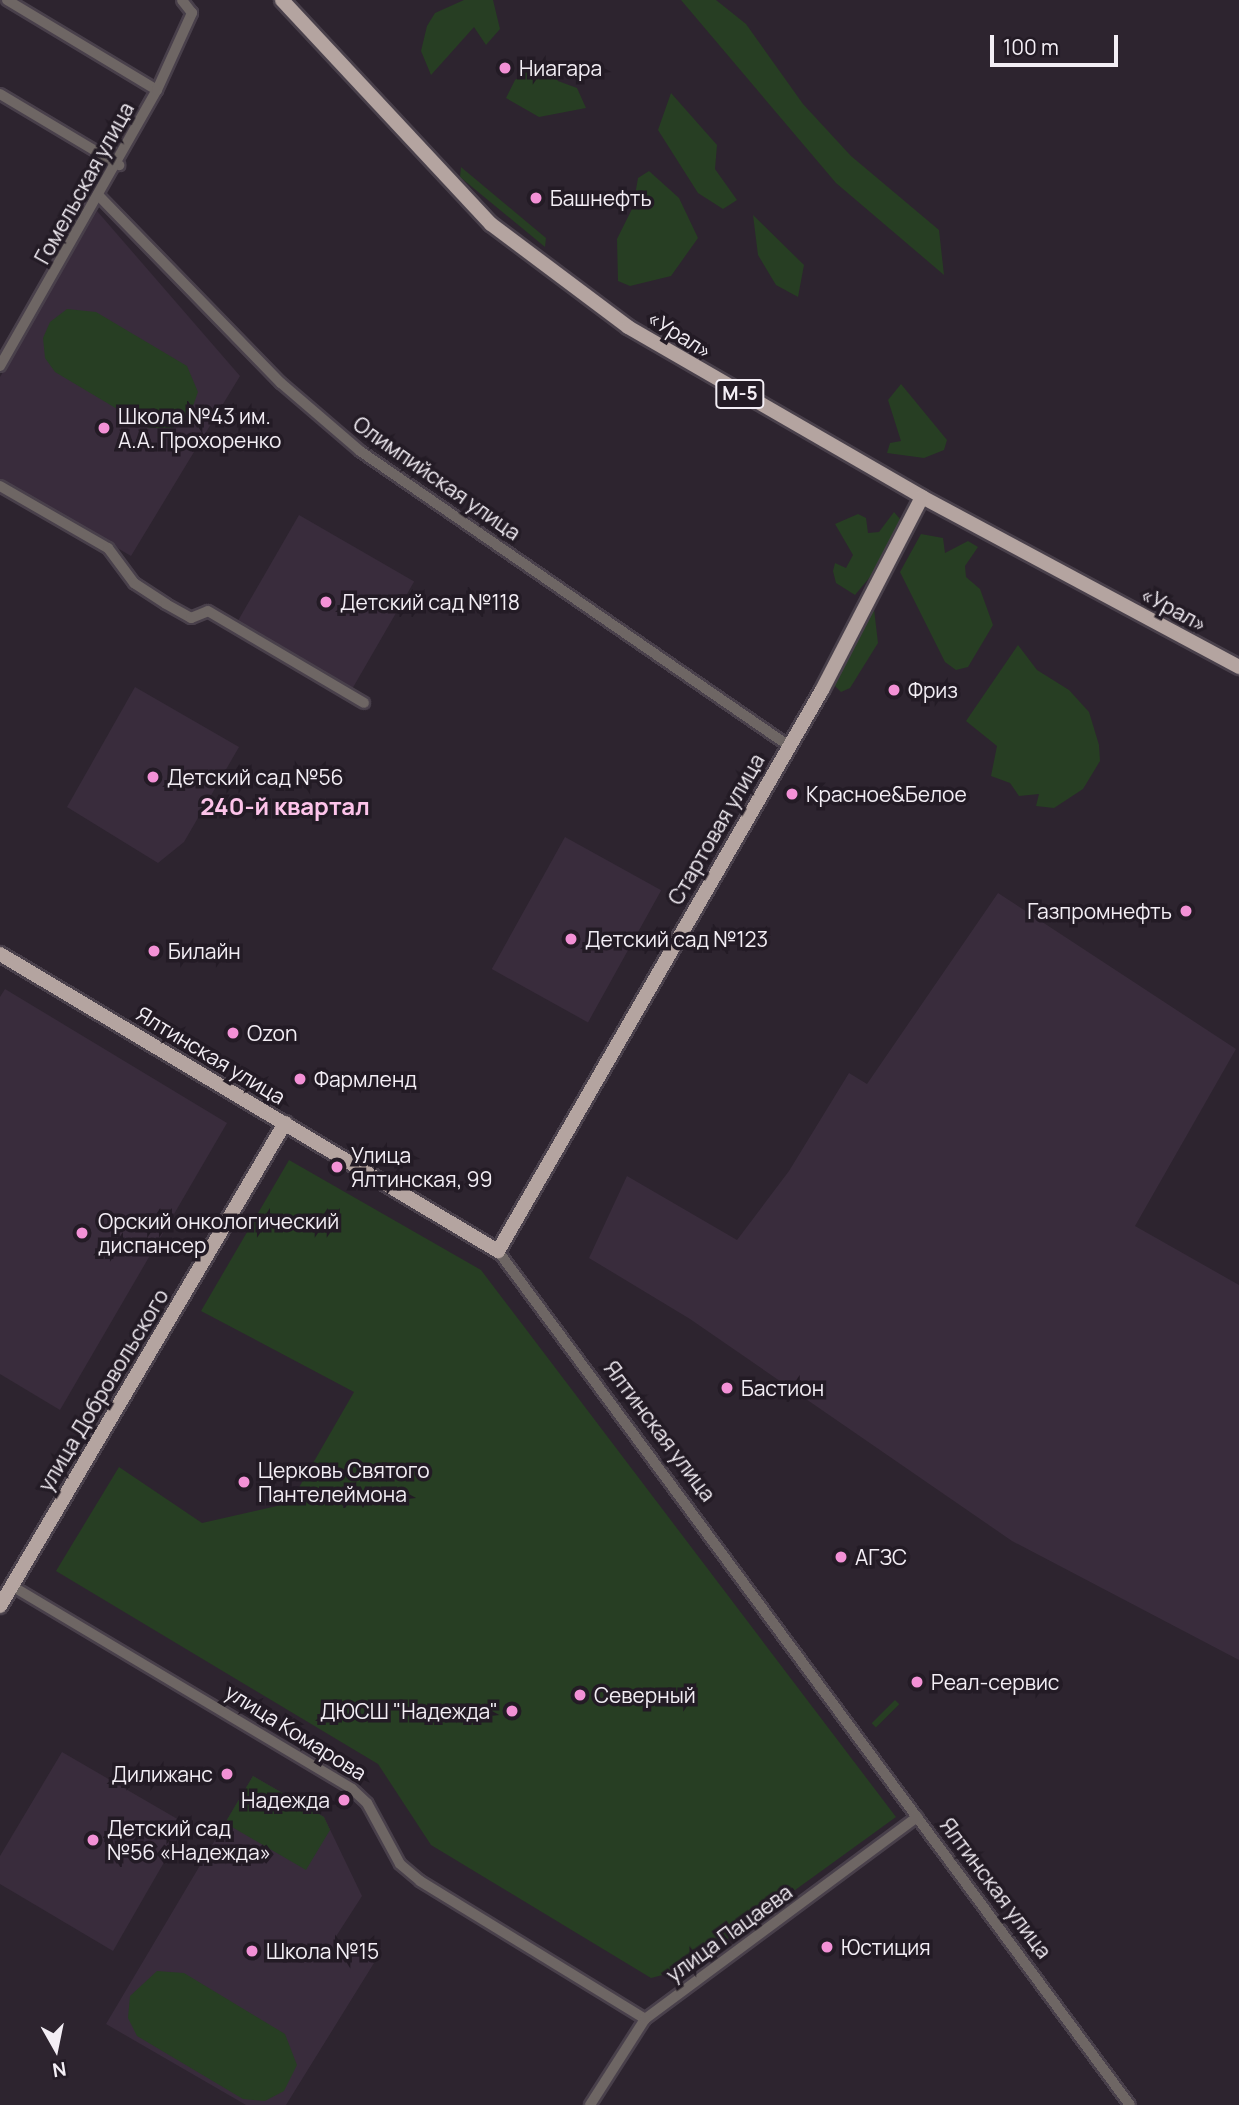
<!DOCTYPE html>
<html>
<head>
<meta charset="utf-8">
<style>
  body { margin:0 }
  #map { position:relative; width:1239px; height:2105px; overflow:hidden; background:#2d242f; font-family:Manrope,sans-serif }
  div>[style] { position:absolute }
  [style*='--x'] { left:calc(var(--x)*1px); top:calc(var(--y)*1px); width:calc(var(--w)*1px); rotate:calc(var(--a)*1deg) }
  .built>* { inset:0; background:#392c3c; transform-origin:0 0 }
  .green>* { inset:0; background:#273e23; transform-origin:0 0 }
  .roads { filter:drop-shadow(2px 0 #49404b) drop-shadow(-2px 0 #49404b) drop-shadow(0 2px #49404b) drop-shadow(0 -2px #49404b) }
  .minor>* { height:10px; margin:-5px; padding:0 5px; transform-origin:5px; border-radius:5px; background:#6e6664 }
  .major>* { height:14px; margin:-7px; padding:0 7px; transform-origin:7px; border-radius:7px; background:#b4a4a0 }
  .dots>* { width:19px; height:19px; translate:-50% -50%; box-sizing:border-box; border:4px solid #231b25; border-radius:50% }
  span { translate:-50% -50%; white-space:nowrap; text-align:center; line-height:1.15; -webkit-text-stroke:7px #231b25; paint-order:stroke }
  .shield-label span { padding:2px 5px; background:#231b25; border:2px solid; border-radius:5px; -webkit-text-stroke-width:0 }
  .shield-label { font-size:19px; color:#f3eef5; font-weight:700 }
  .poi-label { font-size:21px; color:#f3eef5 }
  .left { translate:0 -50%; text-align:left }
  .right { translate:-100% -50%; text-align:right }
  .street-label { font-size:21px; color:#f3eef5 }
  .quarter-label { font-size:24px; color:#fdc4ea; font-weight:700 }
  .north { position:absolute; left:21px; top:2014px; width:70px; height:70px; -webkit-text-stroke:5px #231b25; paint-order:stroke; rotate:171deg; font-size:19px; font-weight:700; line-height:28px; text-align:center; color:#f3eef5 }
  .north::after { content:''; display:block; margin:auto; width:24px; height:32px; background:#f3eef5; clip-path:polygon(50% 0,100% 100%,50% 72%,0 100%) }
  .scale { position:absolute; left:990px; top:35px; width:128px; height:32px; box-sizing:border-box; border:4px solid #f3eef5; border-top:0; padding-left:9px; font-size:21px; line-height:24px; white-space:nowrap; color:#f3eef5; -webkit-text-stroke:5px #231b25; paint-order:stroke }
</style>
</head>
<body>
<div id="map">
  <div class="built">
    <i style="clip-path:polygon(97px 211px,240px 376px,131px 556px,0 479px,0 377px)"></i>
    <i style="left:299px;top:515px;width:133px;height:125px;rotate:30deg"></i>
    <i style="clip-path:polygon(135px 687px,239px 747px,184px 842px,158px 863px,67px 807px)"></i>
    <i style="left:565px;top:837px;width:110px;height:151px;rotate:29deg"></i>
    <i style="clip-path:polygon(998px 893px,1236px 1049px,1135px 1226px,1239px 1285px,1239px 1660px,1012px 1541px,690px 1319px,589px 1258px,627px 1176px,737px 1240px,789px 1171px,849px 1073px,867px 1084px)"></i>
    <i style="clip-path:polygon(5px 989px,227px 1123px,60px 1410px,0 1374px,0 997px)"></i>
    <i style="clip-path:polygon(62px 1752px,186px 1824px,113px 1951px,0 1884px,0 1856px)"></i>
    <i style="clip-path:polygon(253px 1776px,324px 1817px,362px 1896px,335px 1938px,374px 1963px,286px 2105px,246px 2105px,106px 2024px)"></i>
  </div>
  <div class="green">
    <i style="clip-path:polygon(464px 0,493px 0,500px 29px,486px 45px,474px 27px,431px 75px,421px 51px,427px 26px,435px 13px)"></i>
    <i style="clip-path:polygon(681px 0,716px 0,746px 24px,803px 104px,851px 156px,939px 230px,944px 275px,836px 183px)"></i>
    <i style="clip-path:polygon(532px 68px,551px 69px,558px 81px,577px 88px,586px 108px,539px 117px,506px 98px,515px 80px)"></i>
    <i style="clip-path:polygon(671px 93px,717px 145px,715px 169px,737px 200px,723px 209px,698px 193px,658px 130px)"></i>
    <i style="clip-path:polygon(461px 167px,546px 238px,545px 247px,460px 177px)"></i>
    <i style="clip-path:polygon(649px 171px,679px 198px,698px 238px,671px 276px,630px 286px,618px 281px,617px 239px,633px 207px,638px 178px)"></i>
    <i style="clip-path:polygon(753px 215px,804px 265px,798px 297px,776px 285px,758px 255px)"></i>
    <i style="clip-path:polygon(67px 309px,96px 312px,187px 366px,198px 392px,189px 417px,172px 428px,149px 428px,55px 372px,45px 358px,43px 338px,50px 322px)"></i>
    <i style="clip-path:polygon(901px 384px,947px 440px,944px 450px,924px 458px,887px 453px,890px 443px,901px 441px,888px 400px)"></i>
    <i style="clip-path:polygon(894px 512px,900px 519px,879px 566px,855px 595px,836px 583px,833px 571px,835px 563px,846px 568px,853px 555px,835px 524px,858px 514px,866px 518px,868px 533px,879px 532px)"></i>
    <i style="clip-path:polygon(921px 534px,943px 538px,945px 553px,968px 541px,978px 547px,965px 566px,966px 577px,980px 589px,993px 625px,968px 667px,956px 670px,945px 662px,900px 572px)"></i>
    <i style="clip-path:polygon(874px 609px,878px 643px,850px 688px,841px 692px,833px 684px)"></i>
    <i style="clip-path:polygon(1018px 645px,1037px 670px,1069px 690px,1089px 712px,1099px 745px,1100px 761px,1083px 789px,1054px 808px,1036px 806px,1039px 794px,1019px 796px,1010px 783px,991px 776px,997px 746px,966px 721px)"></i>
    <i style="clip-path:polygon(289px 1160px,481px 1270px,896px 1817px,686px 1969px,651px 1978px,431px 1845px,378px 1764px,56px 1571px,119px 1467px,202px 1523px,290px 1503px,354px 1392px,201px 1311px)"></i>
    <i style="left:895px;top:1700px;width:6px;height:33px;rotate:45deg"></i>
    <i style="clip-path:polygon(253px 1776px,324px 1817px,330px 1830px,306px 1870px,225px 1823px)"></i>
    <i style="clip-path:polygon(157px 1971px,184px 1973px,285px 2034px,297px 2065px,284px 2091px,265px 2101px,243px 2099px,137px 2036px,128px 2018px,130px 1996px)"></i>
  </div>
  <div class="roads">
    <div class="minor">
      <i style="--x:7;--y:0;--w:175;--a:31"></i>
      <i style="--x:0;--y:94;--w:139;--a:30.8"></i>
      <i style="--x:100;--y:197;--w:260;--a:45.8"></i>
      <i style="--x:281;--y:383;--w:104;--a:40.7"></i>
      <i style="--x:360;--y:451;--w:521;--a:34.51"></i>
      <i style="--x:0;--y:366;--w:318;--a:-60.4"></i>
      <i style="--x:157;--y:90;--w:85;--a:-65.6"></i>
      <i style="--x:192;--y:13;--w:16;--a:-128"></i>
      <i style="--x:0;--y:486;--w:125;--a:29.9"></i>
      <i style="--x:108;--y:548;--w:44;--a:53.4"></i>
      <i style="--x:134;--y:583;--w:38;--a:33"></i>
      <i style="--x:166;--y:604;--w:29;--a:29"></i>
      <i style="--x:191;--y:618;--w:18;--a:-22"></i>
      <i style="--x:208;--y:611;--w:181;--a:30.5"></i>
      <i style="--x:498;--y:1251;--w:1062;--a:53.5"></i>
      <i style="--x:12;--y:1586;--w:396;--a:30.8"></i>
      <i style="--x:352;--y:1789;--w:21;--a:43"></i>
      <i style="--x:367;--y:1803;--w:69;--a:61.6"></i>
      <i style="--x:400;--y:1864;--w:26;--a:40"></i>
      <i style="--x:420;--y:1881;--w:264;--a:31.5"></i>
      <i style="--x:590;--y:2105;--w:102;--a:-57.4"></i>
      <i style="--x:645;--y:2019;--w:339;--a:-36.6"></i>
    </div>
    <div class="major">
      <i style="--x:282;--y:0;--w:306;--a:47"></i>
      <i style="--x:491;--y:224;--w:171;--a:36.9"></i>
      <i style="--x:628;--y:327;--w:340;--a:30"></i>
      <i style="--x:922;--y:497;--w:360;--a:28.2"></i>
      <i style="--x:0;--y:954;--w:580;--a:30.81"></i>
      <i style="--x:498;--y:1251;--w:648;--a:-59.99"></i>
      <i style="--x:822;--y:690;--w:217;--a:-62.6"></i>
      <i style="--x:0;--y:1606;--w:561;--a:-59.46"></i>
    </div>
  </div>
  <div class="dots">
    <i style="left:505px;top:68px;background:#f391d6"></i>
    <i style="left:536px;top:198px;background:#f391d6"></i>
    <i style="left:104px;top:428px;background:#f391d6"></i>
    <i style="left:326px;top:602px;background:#f391d6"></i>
    <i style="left:894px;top:690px;background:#f391d6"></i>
    <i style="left:153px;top:777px;background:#f391d6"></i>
    <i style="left:792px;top:794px;background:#f391d6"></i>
    <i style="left:1186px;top:911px;background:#f391d6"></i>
    <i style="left:571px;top:939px;background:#f391d6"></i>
    <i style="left:154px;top:951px;background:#f391d6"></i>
    <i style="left:233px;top:1033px;background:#f391d6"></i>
    <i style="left:300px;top:1079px;background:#f391d6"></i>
    <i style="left:337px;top:1167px;background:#f391d6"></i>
    <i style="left:82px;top:1233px;background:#f391d6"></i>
    <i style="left:727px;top:1388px;background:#f391d6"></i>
    <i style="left:244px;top:1482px;background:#f391d6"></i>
    <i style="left:841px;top:1557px;background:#f391d6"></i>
    <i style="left:917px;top:1682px;background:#f391d6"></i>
    <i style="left:580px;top:1695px;background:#f391d6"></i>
    <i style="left:512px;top:1711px;background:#f391d6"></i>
    <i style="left:227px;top:1774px;background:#f391d6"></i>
    <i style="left:344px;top:1800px;background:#f391d6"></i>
    <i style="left:93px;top:1840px;background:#f391d6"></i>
    <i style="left:827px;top:1947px;background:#f391d6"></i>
    <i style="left:252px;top:1951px;background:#f391d6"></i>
  </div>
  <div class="shield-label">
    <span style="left:740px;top:394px">М-5</span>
  </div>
  <div class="poi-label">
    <span class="left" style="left:519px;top:68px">Ниагара</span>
    <span class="left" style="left:550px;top:198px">Башнефть</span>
    <span class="left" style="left:118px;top:428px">Школа №43 им.<br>А.А. Прохоренко</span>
    <span class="left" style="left:340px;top:602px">Детский сад №118</span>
    <span class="left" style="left:908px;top:690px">Фриз</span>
    <span class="left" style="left:167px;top:777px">Детский сад №56</span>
    <span class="left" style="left:806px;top:794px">Красное&amp;Белое</span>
    <span class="right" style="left:1172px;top:911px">Газпромнефть</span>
    <span class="left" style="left:585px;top:939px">Детский сад №123</span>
    <span class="left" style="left:168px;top:951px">Билайн</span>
    <span class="left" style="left:247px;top:1033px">Ozon</span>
    <span class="left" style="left:314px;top:1079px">Фармленд</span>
    <span class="left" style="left:351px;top:1167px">Улица<br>Ялтинская, 99</span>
    <span class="left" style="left:98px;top:1233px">Орский онкологический<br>диспансер</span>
    <span class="left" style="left:741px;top:1388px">Бастион</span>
    <span class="left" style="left:258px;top:1482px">Церковь Святого<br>Пантелеймона</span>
    <span class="left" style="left:855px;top:1557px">АГЗС</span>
    <span class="left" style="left:931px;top:1682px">Реал-сервис</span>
    <span class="left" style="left:594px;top:1695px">Северный</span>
    <span class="right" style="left:498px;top:1711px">ДЮСШ "Надежда"</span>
    <span class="right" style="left:213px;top:1774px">Дилижанс</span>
    <span class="right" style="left:330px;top:1800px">Надежда</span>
    <span class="left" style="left:107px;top:1840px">Детский сад<br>№56 «Надежда»</span>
    <span class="left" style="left:841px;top:1947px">Юстиция</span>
    <span class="left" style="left:266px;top:1951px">Школа №15</span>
  </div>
  <div class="street-label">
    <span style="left:84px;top:183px;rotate:-61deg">Гомельская улица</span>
    <span style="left:680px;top:334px;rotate:32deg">«Урал»</span>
    <span style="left:437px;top:478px;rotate:35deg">Олимпийская улица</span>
    <span style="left:1174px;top:609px;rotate:28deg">«Урал»</span>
    <span style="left:716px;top:829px;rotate:-60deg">Стартовая улица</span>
    <span style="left:211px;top:1055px;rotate:31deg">Ялтинская улица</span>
    <span style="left:103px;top:1390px;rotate:-59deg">улица Добровольского</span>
    <span style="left:660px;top:1431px;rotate:53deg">Ялтинская улица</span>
    <span style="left:296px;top:1732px;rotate:32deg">улица Комарова</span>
    <span style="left:996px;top:1888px;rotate:53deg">Ялтинская улица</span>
    <span style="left:729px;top:1933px;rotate:-36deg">улица Пацаева</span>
  </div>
  <div class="quarter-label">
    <span style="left:285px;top:806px">240-й квартал</span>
  </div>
  <div class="north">N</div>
  <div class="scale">100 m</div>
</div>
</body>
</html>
